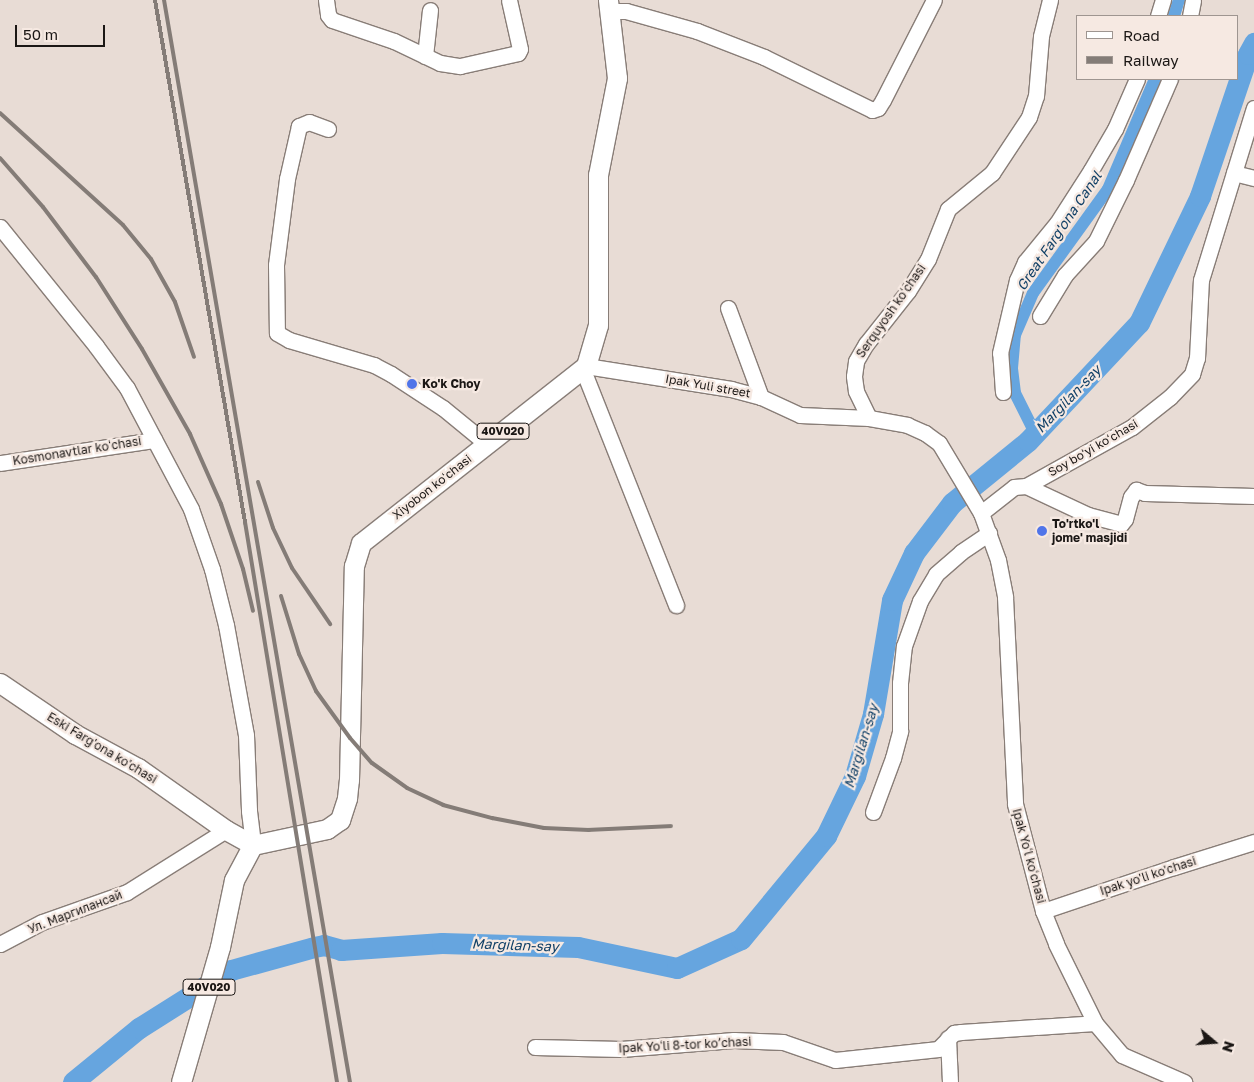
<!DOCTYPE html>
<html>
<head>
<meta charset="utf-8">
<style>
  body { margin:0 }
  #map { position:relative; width:1254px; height:1082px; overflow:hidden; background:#e8dcd5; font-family:"Golos Text",sans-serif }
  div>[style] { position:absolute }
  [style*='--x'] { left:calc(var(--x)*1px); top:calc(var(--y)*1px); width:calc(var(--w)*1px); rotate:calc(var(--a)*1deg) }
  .canal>* { height:12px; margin:-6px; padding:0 6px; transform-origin:6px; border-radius:6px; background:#66a5df }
  .river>* { height:21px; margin:-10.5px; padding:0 10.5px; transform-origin:10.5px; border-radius:10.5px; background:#66a5df }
  .roads { filter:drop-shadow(1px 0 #887d77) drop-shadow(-1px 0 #887d77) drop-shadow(0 1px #887d77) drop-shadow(0 -1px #887d77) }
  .minor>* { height:15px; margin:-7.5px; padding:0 7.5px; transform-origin:7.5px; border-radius:7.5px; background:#fff }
  .major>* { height:19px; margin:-9.5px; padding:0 9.5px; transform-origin:9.5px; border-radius:9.5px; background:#fff }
  .rail>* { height:4px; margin:-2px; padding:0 2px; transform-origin:2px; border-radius:2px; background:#847c77 }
  .dots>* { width:14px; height:14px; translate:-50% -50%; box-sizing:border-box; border:2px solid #f6e9e2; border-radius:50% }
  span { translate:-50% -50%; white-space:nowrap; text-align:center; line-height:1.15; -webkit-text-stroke:4.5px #f6e9e2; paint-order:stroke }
  .shield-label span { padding:1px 4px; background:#f6e9e2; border:1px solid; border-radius:4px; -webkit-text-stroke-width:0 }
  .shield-label { font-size:11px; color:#1b1715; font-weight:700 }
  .street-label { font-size:12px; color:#1b1715 }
  .poi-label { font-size:12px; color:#1b1715; font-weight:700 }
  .left { translate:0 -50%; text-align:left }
  .water-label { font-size:14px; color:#114067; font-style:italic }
  .legend { position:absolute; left:1076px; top:15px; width:162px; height:65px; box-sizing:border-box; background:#f6e9e2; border:1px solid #9e9590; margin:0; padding:6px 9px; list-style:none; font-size:15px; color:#1b1715 }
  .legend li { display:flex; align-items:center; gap:10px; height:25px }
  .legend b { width:25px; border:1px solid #9e9590 }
  .north { position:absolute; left:1189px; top:1017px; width:50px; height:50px; -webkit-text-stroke:4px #f6e9e2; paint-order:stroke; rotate:108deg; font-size:14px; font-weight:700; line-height:20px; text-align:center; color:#1b1715 }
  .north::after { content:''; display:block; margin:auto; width:18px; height:22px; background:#1b1715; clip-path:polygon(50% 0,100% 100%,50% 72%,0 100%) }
  .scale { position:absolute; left:15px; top:25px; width:90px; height:22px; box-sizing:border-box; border:2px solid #1b1715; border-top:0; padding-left:6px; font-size:15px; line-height:18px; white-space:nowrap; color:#1b1715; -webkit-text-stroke:4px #f6e9e2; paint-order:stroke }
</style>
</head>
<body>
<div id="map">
  <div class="canal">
    <i style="--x:1174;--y:16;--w:17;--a:-73"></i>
    <i style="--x:1034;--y:431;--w:42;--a:-116.6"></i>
    <i style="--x:1015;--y:393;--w:25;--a:-97"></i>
    <i style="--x:1012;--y:368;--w:33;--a:-85"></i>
    <i style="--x:1015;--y:335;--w:46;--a:-66.8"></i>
    <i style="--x:1033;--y:293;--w:128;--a:-54.2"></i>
    <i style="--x:1108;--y:189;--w:120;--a:-66.9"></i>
  </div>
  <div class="river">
    <i style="--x:73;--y:1082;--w:85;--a:-39.3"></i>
    <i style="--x:139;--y:1028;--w:109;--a:-32.2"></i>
    <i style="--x:231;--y:970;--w:86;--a:-15.5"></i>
    <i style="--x:314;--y:947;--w:10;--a:-11"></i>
    <i style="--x:324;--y:945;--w:18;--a:16"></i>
    <i style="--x:341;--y:950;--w:101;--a:-4"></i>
    <i style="--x:442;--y:943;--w:136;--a:1.7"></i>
    <i style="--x:578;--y:947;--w:101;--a:12"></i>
    <i style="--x:677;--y:968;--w:70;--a:-24.4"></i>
    <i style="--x:741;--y:939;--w:134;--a:-50.5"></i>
    <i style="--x:826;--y:836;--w:67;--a:-64.2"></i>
    <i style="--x:855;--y:776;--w:65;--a:-73.8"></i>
    <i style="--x:873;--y:714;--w:116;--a:-80.5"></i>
    <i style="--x:892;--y:600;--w:52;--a:-64.9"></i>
    <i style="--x:914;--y:553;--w:63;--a:-52.8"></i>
    <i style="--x:952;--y:503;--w:98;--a:-39.2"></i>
    <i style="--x:1028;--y:441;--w:162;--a:-46.8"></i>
    <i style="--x:1139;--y:323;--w:141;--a:-64.3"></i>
    <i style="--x:1200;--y:196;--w:150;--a:-71.3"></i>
    <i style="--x:1248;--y:54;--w:13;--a:-61"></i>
  </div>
  <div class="roads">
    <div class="minor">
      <i style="--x:326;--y:0;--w:15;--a:82"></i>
      <i style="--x:328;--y:15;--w:6;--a:51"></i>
      <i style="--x:332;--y:20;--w:65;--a:18.7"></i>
      <i style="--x:394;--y:41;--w:51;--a:25.6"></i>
      <i style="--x:440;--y:63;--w:20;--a:9"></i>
      <i style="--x:460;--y:66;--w:59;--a:-12.6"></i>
      <i style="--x:518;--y:53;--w:4;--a:-63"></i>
      <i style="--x:520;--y:49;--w:50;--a:-102.7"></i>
      <i style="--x:610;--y:11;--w:16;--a:0"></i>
      <i style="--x:626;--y:11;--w:74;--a:15.7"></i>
      <i style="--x:697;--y:31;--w:72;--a:21.2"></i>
      <i style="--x:764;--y:57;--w:120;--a:26.1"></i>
      <i style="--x:872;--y:110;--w:6;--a:-18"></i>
      <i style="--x:878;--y:108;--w:9;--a:-58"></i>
      <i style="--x:883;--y:100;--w:112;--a:-63"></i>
      <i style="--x:1158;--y:16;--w:17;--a:-73"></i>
      <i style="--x:1190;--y:16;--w:16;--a:-79"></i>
      <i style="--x:425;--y:56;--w:46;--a:-83.8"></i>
      <i style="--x:328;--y:129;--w:20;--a:-160"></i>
      <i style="--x:309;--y:122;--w:11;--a:158"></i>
      <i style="--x:299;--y:126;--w:54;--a:102.8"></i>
      <i style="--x:287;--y:179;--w:87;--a:97.3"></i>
      <i style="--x:276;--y:265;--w:68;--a:89.2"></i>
      <i style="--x:277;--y:333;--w:14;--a:30"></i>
      <i style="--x:289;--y:340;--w:89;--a:16.4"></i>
      <i style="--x:374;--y:365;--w:19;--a:28"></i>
      <i style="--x:391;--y:374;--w:62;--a:33.2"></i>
      <i style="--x:443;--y:408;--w:57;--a:39.3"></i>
      <i style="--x:1234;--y:173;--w:21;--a:14"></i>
      <i style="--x:0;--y:227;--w:153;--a:51.1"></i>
      <i style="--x:96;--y:346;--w:52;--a:53.6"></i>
      <i style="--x:127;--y:388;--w:137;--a:62.1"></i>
      <i style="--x:191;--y:509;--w:64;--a:70.7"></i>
      <i style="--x:212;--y:569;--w:58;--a:76"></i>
      <i style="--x:226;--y:625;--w:112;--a:79.7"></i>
      <i style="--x:246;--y:735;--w:76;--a:87.7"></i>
      <i style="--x:249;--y:811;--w:34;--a:83"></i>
      <i style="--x:728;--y:308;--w:95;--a:69.7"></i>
      <i style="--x:1040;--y:316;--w:48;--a:-58.6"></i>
      <i style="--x:1065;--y:275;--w:46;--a:-47.6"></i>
      <i style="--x:1096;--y:241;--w:68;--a:-63.8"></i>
      <i style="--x:1126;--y:180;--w:110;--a:-66.5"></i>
      <i style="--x:586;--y:366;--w:147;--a:9"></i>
      <i style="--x:731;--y:389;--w:31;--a:15"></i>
      <i style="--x:761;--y:397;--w:43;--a:24.8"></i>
      <i style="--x:800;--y:415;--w:69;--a:2.5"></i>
      <i style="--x:869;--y:418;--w:39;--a:10"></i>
      <i style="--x:907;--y:425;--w:20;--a:24"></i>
      <i style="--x:925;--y:433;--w:17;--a:36"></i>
      <i style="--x:939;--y:443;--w:82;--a:59"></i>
      <i style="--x:981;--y:513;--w:50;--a:70.1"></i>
      <i style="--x:998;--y:560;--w:38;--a:79"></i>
      <i style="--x:1005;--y:597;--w:207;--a:87.2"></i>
      <i style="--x:1015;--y:804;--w:111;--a:75.3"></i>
      <i style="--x:1043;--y:911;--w:35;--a:68"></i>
      <i style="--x:1056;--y:944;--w:88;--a:63.7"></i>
      <i style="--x:1095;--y:1023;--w:42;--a:49.8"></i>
      <i style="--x:1122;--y:1055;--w:68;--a:23.5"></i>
      <i style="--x:583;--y:370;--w:253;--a:68.4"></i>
      <i style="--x:1003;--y:392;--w:39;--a:-94"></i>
      <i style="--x:1000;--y:353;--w:75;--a:-76.9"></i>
      <i style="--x:1017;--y:280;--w:20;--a:-66"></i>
      <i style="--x:1025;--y:262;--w:50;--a:-50.6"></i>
      <i style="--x:1057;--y:223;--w:63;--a:-57.3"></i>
      <i style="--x:1091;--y:170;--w:48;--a:-59.7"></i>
      <i style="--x:1115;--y:129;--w:55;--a:-66.3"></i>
      <i style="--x:869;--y:418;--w:30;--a:-116"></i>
      <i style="--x:856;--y:391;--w:15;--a:-98"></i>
      <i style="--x:854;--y:376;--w:15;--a:-82"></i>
      <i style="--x:856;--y:361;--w:20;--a:-60"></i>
      <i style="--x:866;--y:344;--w:68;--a:-51.6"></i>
      <i style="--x:908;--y:291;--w:38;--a:-58"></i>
      <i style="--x:928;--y:259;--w:54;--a:-68.2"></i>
      <i style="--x:948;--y:209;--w:57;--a:-39.3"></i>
      <i style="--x:992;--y:173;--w:67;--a:-56.5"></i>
      <i style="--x:1029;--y:117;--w:22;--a:-72"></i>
      <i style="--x:1036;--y:96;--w:60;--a:-85.2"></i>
      <i style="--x:1041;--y:36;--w:37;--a:-76"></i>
      <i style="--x:0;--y:463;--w:156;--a:-8.5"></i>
      <i style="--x:1026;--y:486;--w:68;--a:25.1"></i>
      <i style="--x:1088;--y:515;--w:34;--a:15"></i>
      <i style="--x:1121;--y:524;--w:6;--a:-51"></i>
      <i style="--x:1125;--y:519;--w:23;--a:-75"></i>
      <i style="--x:1131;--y:497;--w:9;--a:-54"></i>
      <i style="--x:1136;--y:490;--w:9;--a:18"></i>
      <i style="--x:1145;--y:493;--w:109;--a:1.6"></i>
      <i style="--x:981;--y:513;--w:42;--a:-38.2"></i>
      <i style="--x:1014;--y:487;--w:12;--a:-5"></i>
      <i style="--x:1026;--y:486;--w:121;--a:-29.1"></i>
      <i style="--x:1132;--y:427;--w:48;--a:-38.3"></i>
      <i style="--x:1170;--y:397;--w:32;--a:-46"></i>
      <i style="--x:1192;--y:374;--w:17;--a:-73"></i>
      <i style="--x:1197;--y:358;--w:78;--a:-87.1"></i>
      <i style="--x:1201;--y:280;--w:180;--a:-72.9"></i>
      <i style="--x:873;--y:812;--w:58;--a:-69.7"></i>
      <i style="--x:893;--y:758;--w:28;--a:-75"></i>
      <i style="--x:900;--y:731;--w:48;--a:-90"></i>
      <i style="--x:900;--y:683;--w:37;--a:-84"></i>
      <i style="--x:904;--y:646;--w:48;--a:-70.4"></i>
      <i style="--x:920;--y:601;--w:31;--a:-59"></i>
      <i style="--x:936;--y:574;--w:33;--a:-41"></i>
      <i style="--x:961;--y:552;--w:34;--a:-34"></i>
      <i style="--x:1043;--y:911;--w:138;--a:-18.6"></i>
      <i style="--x:1174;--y:867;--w:84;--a:-17.4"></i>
      <i style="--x:0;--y:944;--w:47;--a:-27.6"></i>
      <i style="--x:42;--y:922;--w:90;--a:-19.4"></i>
      <i style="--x:127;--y:892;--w:117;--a:-32.1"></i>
      <i style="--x:948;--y:1038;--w:44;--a:87.4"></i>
      <i style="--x:535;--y:1047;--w:86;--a:1.3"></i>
      <i style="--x:621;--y:1049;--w:113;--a:-4.6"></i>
      <i style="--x:734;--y:1040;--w:49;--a:2.3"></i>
      <i style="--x:783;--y:1042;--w:55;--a:19.1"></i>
      <i style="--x:835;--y:1060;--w:104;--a:-6.1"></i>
      <i style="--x:938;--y:1049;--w:23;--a:-45"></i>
      <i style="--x:954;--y:1033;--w:7;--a:-8"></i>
      <i style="--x:961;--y:1032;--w:134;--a:-3.8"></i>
    </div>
    <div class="major">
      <i style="--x:0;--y:683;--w:91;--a:34.2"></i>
      <i style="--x:75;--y:734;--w:72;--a:28.4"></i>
      <i style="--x:138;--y:768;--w:108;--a:35.2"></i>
      <i style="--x:226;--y:830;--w:31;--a:29"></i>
      <i style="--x:253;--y:845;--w:76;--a:-12.2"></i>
      <i style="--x:327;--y:829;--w:16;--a:-35"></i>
      <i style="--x:340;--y:820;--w:23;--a:-72"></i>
      <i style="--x:347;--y:798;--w:18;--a:-84"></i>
      <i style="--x:349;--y:780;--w:214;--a:-88.7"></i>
      <i style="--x:354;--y:566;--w:24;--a:-73"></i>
      <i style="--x:361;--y:543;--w:286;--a:-38.2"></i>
      <i style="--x:586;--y:366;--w:43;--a:-73.7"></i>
      <i style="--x:598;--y:325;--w:150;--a:-90"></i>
      <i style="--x:598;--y:175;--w:99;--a:-78.9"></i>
      <i style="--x:617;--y:78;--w:79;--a:-96.6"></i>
      <i style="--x:181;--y:1082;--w:141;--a:-73.9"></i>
      <i style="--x:220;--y:947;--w:68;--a:-78.2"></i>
      <i style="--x:234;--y:880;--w:40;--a:-62"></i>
    </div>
  </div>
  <div class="rail">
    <i style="--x:155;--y:0;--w:530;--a:80.22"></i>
    <i style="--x:245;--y:522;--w:568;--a:80.67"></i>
    <i style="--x:164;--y:0;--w:1098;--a:80.25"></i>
    <i style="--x:0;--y:113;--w:166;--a:42.3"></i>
    <i style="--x:123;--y:225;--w:44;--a:50.5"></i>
    <i style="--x:151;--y:259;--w:49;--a:60.8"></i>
    <i style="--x:175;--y:302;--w:58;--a:70.9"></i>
    <i style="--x:0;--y:158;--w:65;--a:48.7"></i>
    <i style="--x:43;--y:207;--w:88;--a:52.9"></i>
    <i style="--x:96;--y:277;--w:85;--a:57.4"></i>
    <i style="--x:142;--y:349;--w:98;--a:60.5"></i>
    <i style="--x:190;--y:434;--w:77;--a:66.1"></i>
    <i style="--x:221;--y:504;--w:69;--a:71.3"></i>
    <i style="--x:243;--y:569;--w:43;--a:76.6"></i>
    <i style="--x:258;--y:482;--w:48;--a:71.9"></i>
    <i style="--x:273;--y:528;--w:44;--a:64.6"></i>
    <i style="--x:292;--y:568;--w:68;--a:55.8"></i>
    <i style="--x:281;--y:596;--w:61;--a:72.8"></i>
    <i style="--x:299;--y:654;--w:41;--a:65.3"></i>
    <i style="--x:316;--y:691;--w:58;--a:54.1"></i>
    <i style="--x:350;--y:738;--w:33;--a:49"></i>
    <i style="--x:372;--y:763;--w:43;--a:35.5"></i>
    <i style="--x:407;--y:788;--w:40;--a:25"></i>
    <i style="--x:443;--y:805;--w:51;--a:14.9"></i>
    <i style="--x:492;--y:818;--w:53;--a:10.9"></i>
    <i style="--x:544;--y:828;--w:45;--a:2.5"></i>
    <i style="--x:589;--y:830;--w:82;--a:-2.8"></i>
  </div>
  <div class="dots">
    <i style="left:412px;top:384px;background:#5075e9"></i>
    <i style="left:1042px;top:531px;background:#5075e9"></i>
  </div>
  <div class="shield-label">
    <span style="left:503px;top:431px">40V020</span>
    <span style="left:209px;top:987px">40V020</span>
  </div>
  <div class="street-label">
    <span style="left:891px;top:311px;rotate:-55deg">Serquyosh koʻchasi</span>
    <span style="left:708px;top:386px;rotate:10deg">Ipak Yuli street</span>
    <span style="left:1093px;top:448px;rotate:-30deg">Soy boʻyi koʻchasi</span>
    <span style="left:77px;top:451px;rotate:-9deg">Kosmonavtlar koʻchasi</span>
    <span style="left:432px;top:487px;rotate:-38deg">Xiyobon koʻchasi</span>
    <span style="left:102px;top:748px;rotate:31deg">Eski Farg'ona ko'chasi</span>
    <span style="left:1029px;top:856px;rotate:75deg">Ipak Yoʻl koʻchasi</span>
    <span style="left:1148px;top:876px;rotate:-18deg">Ipak yo'li ko'chasi</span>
    <span style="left:75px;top:912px;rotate:-21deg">Ул. Маргилансай</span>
    <span style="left:685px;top:1045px;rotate:-3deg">Ipak Yoʻli 8-tor koʼchasi</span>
  </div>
  <div class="poi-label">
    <span class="left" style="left:422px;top:384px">Ko'k Choy</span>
    <span class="left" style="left:1052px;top:531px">To'rtko'l<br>jome' masjidi</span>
  </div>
  <div class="water-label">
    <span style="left:1059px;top:231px;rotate:-56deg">Great Farg'ona Canal</span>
    <span style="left:1068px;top:399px;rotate:-46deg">Margilan-say</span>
    <span style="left:861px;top:746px;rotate:-73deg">Margilan-say</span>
    <span style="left:515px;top:945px;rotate:2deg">Margilan-say</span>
  </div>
  <ul class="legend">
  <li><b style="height:6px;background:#fff"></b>Road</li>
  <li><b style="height:6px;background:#847c77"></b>Railway</li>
  </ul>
  <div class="north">N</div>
  <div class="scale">50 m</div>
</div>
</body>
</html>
